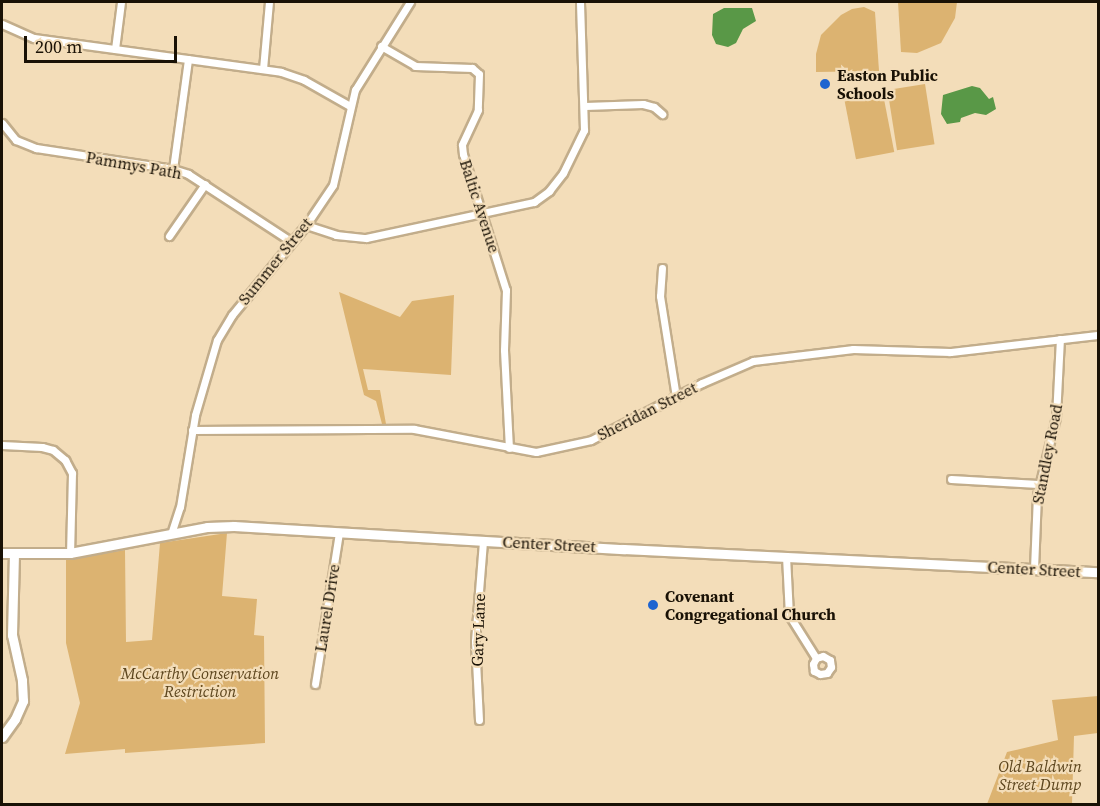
<!DOCTYPE html>
<html>
<head>
<meta charset="utf-8">
<style>
  body { margin:0 }
  #map { position:relative; width:1100px; height:806px; overflow:hidden; background:#f3ddb9; font-family:"Source Serif 4",serif }
  div>[style] { position:absolute }
  [style*='--x'] { left:calc(var(--x)*1px); top:calc(var(--y)*1px); width:calc(var(--w)*1px); rotate:calc(var(--a)*1deg) }
  .green>* { inset:0; background:#dcb371; transform-origin:0 0 }
  .water>* { inset:0; background:#599847 }
  .roads { filter:drop-shadow(2px 0 #c2ad8b) drop-shadow(-2px 0 #c2ad8b) drop-shadow(0 2px #c2ad8b) drop-shadow(0 -2px #c2ad8b) }
  .minor>* { height:7px; margin:-3.5px; padding:0 3.5px; transform-origin:3.5px; border-radius:3.5px; background:#fff }
  .major>* { height:9px; margin:-4.5px; padding:0 4.5px; transform-origin:4.5px; border-radius:4.5px; background:#fff }
  .dots>* { width:16px; height:16px; translate:-50% -50%; box-sizing:border-box; border:3px solid #f3ddb9; border-radius:50% }
  span { translate:-50% -50%; white-space:nowrap; text-align:center; line-height:1.15; -webkit-text-stroke:4.5px #f3ddb9; paint-order:stroke }
  .poi-label { font-size:16px; color:#191105; font-weight:700 }
  .left { translate:0 -50%; text-align:left }
  .street-label { font-size:16px; color:#191105 }
  .park-label { font-size:16px; color:#5c451d; font-style:italic }
  .frame { position:absolute; inset:0; border:3px solid #191105; pointer-events:none }
  .scale { position:absolute; left:24px; top:36px; width:153px; height:27px; box-sizing:border-box; border:3px solid #191105; border-top:0; padding-left:8px; font-size:18px; line-height:21px; white-space:nowrap; color:#191105; -webkit-text-stroke:4px #f3ddb9; paint-order:stroke }
</style>
</head>
<body>
<div id="map">
  <div class="green">
    <i style="clip-path:polygon(898px 2px,957px 2px,955px 18px,941px 43px,917px 53px,901px 52px)"></i>
    <i style="clip-path:polygon(864px 7px,875px 12px,879px 71px,816px 72px,816px 54px,821px 35px,841px 15px,852px 9px)"></i>
    <i style="left:925px;top:84px;width:61px;height:38px;rotate:81deg"></i>
    <i style="left:883px;top:94px;width:59px;height:39px;rotate:79deg"></i>
    <i style="clip-path:polygon(339px 292px,400px 317px,412px 301px,454px 295px,451px 375px,363px 369px,368px 390px,380px 390px,386px 424px,382px 424px,376px 401px,364px 395px)"></i>
    <i style="clip-path:polygon(227px 533px,222px 596px,257px 599px,254px 635px,264px 636px,265px 743px,125px 753px,125px 749px,65px 754px,80px 703px,66px 643px,66px 560px,125px 550px,126px 642px,152px 640px,160px 543px)"></i>
    <i style="clip-path:polygon(1098px 696px,1098px 733px,1074px 736px,1072px 804px,987px 804px,1007px 752px,1058px 740px,1052px 700px)"></i>
  </div>
  <div class="water">
    <i style="clip-path:polygon(724px 8px,752px 8px,756px 21px,743px 29px,736px 43px,728px 47px,716px 44px,712px 35px,713px 14px)"></i>
    <i style="clip-path:polygon(972px 86px,980px 88px,989px 99px,993px 97px,996px 109px,986px 115px,975px 113px,961px 118px,960px 122px,947px 124px,941px 114px,943px 95px)"></i>
  </div>
  <div class="roads">
    <div class="minor">
      <i style="--x:2;--y:24;--w:35;--a:24"></i>
      <i style="--x:34;--y:38;--w:249;--a:7.8"></i>
      <i style="--x:281;--y:72;--w:24;--a:19"></i>
      <i style="--x:304;--y:80;--w:53;--a:29.5"></i>
      <i style="--x:381;--y:46;--w:39;--a:30"></i>
      <i style="--x:415;--y:66;--w:57;--a:2"></i>
      <i style="--x:472;--y:68;--w:9;--a:41"></i>
      <i style="--x:479;--y:74;--w:36;--a:92"></i>
      <i style="--x:478;--y:110;--w:38;--a:115"></i>
      <i style="--x:462;--y:145;--w:9;--a:84"></i>
      <i style="--x:463;--y:154;--w:143;--a:72.5"></i>
      <i style="--x:506;--y:290;--w:60;--a:91.9"></i>
      <i style="--x:504;--y:350;--w:98;--a:87.1"></i>
      <i style="--x:115;--y:49;--w:47;--a:-82.7"></i>
      <i style="--x:263;--y:69;--w:67;--a:-84.9"></i>
      <i style="--x:585;--y:106;--w:58;--a:-2"></i>
      <i style="--x:643;--y:104;--w:11;--a:15"></i>
      <i style="--x:654;--y:107;--w:11;--a:41"></i>
      <i style="--x:2;--y:123;--w:22;--a:51"></i>
      <i style="--x:16;--y:140;--w:22;--a:22"></i>
      <i style="--x:36;--y:148;--w:139;--a:8.7"></i>
      <i style="--x:173;--y:169;--w:16;--a:18"></i>
      <i style="--x:188;--y:174;--w:124;--a:33.2"></i>
      <i style="--x:173;--y:169;--w:111;--a:-82.2"></i>
      <i style="--x:306;--y:225;--w:32;--a:18"></i>
      <i style="--x:336;--y:235;--w:30;--a:6"></i>
      <i style="--x:366;--y:238;--w:172;--a:-12.1"></i>
      <i style="--x:534;--y:202;--w:19;--a:-36"></i>
      <i style="--x:549;--y:191;--w:23;--a:-52"></i>
      <i style="--x:563;--y:173;--w:48;--a:-64"></i>
      <i style="--x:584;--y:130;--w:128;--a:-91.8"></i>
      <i style="--x:169;--y:236;--w:63;--a:-55.3"></i>
      <i style="--x:662;--y:268;--w:28;--a:94"></i>
      <i style="--x:660;--y:296;--w:102;--a:81"></i>
      <i style="--x:192;--y:430;--w:222;--a:-0.3"></i>
      <i style="--x:414;--y:429;--w:124;--a:10.7"></i>
      <i style="--x:536;--y:452;--w:56;--a:-12.3"></i>
      <i style="--x:591;--y:440;--w:125;--a:-27.2"></i>
      <i style="--x:702;--y:383;--w:56;--a:-23.3"></i>
      <i style="--x:753;--y:361;--w:101;--a:-6.8"></i>
      <i style="--x:853;--y:349;--w:97;--a:1.8"></i>
      <i style="--x:950;--y:352;--w:149;--a:-6.6"></i>
      <i style="--x:2;--y:445;--w:40;--a:2.9"></i>
      <i style="--x:42;--y:447;--w:11;--a:15"></i>
      <i style="--x:53;--y:450;--w:16;--a:40"></i>
      <i style="--x:65;--y:460;--w:15;--a:62"></i>
      <i style="--x:72;--y:473;--w:80;--a:91.4"></i>
      <i style="--x:951;--y:479;--w:87;--a:3.3"></i>
      <i style="--x:171;--y:534;--w:28;--a:-72"></i>
      <i style="--x:180;--y:507;--w:93;--a:-80.7"></i>
      <i style="--x:195;--y:415;--w:78;--a:-73.7"></i>
      <i style="--x:217;--y:340;--w:29;--a:-59"></i>
      <i style="--x:232;--y:315;--w:117;--a:-50.6"></i>
      <i style="--x:306;--y:225;--w:48;--a:-56"></i>
      <i style="--x:333;--y:185;--w:98;--a:-77"></i>
      <i style="--x:355;--y:90;--w:104;--a:-58"></i>
      <i style="--x:786;--y:556;--w:59;--a:87.1"></i>
      <i style="--x:789;--y:615;--w:51;--a:57.9"></i>
      <i style="--x:816;--y:658;--w:7;--a:-16"></i>
      <i style="--x:823;--y:656;--w:8;--a:30"></i>
      <i style="--x:830;--y:660;--w:7;--a:82"></i>
      <i style="--x:831;--y:667;--w:7;--a:124"></i>
      <i style="--x:827;--y:673;--w:7;--a:172"></i>
      <i style="--x:820;--y:674;--w:7;--a:-153"></i>
      <i style="--x:814;--y:671;--w:7;--a:-98"></i>
      <i style="--x:813;--y:664;--w:7;--a:-63"></i>
      <i style="--x:1034;--y:569;--w:74;--a:-87.7"></i>
      <i style="--x:1037;--y:495;--w:80;--a:-76.3"></i>
      <i style="--x:1056;--y:417;--w:78;--a:-87.1"></i>
      <i style="--x:315;--y:684;--w:154;--a:-81"></i>
      <i style="--x:479;--y:720;--w:79;--a:-92.9"></i>
      <i style="--x:475;--y:641;--w:100;--a:-85.4"></i>
    </div>
    <div class="major">
      <i style="--x:2;--y:553;--w:68;--a:0"></i>
      <i style="--x:70;--y:553;--w:139;--a:-10.7"></i>
      <i style="--x:207;--y:527;--w:27;--a:-2"></i>
      <i style="--x:234;--y:526;--w:390;--a:3.4"></i>
      <i style="--x:623;--y:549;--w:476;--a:2.8"></i>
      <i style="--x:2;--y:737;--w:22;--a:-54"></i>
      <i style="--x:15;--y:719;--w:20;--a:-66"></i>
      <i style="--x:23;--y:701;--w:21;--a:-93"></i>
      <i style="--x:22;--y:680;--w:46;--a:-102.5"></i>
      <i style="--x:12;--y:635;--w:82;--a:-88.6"></i>
    </div>
  </div>
  <div class="dots">
    <i style="left:825px;top:84px;background:#1e64d0"></i>
    <i style="left:653px;top:605px;background:#1e64d0"></i>
  </div>
  <div class="poi-label">
    <span class="left" style="left:837px;top:84px">Easton Public<br>Schools</span>
    <span class="left" style="left:665px;top:605px">Covenant<br>Congregational Church</span>
  </div>
  <div class="street-label">
    <span style="left:134px;top:165px;rotate:10deg">Pammys Path</span>
    <span style="left:480px;top:206px;rotate:72deg">Baltic Avenue</span>
    <span style="left:275px;top:261px;rotate:-51deg">Summer Street</span>
    <span style="left:647px;top:411px;rotate:-27deg">Sheridan Street</span>
    <span style="left:1047px;top:454px;rotate:-79deg">Standley Road</span>
    <span style="left:549px;top:544px;rotate:3deg">Center Street</span>
    <span style="left:1034px;top:569px;rotate:3deg">Center Street</span>
    <span style="left:327px;top:608px;rotate:-81deg">Laurel Drive</span>
    <span style="left:478px;top:630px;rotate:-88deg">Gary Lane</span>
  </div>
  <div class="park-label">
    <span style="left:200px;top:682px">McCarthy Conservation<br>Restriction</span>
    <span style="left:1040px;top:775px">Old Baldwin<br>Street Dump</span>
  </div>
  <div class="frame"></div>
  <div class="scale">200 m</div>
</div>
</body>
</html>
